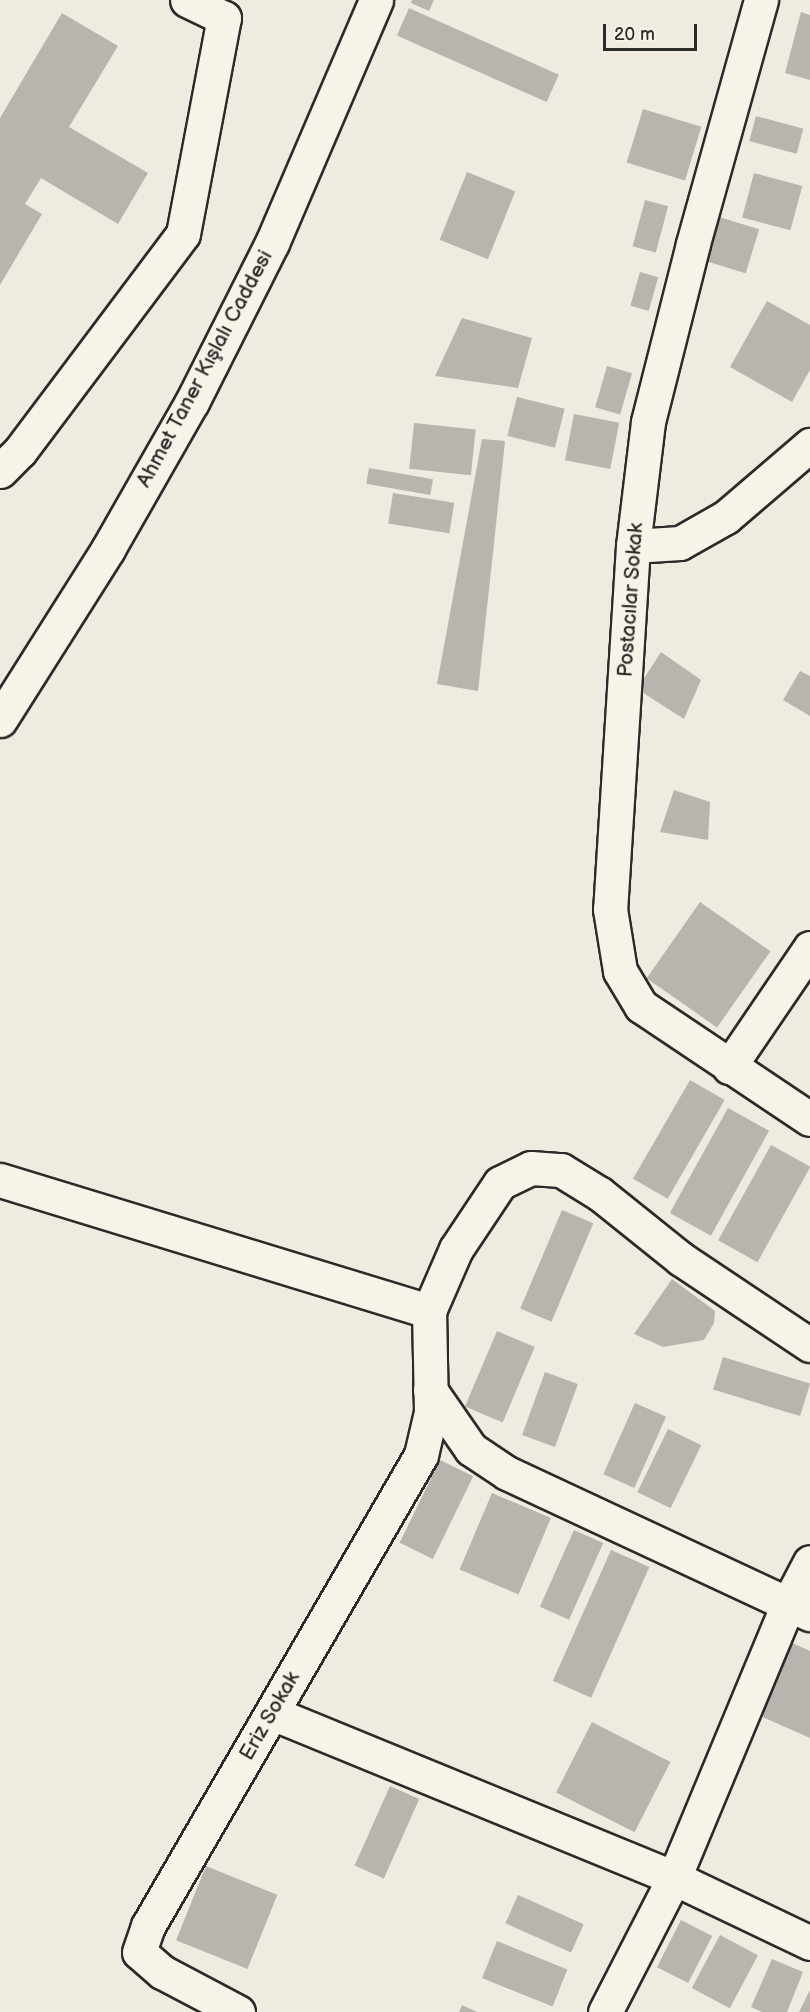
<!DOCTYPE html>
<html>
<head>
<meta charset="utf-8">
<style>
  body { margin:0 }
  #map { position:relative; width:810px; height:2012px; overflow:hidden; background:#efebe0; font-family:"Balsamiq Sans",sans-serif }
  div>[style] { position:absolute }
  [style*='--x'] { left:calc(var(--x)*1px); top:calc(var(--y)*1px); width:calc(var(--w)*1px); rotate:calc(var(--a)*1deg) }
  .building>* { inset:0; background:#b8b5ae; transform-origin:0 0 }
  .roads { filter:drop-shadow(2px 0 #2b2b2b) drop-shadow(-2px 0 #2b2b2b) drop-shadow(0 2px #2b2b2b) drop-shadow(0 -2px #2b2b2b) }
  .minor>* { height:33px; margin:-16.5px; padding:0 16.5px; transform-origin:16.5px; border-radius:16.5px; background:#f7f3e8 }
  .major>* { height:33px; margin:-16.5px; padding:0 16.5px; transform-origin:16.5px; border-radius:16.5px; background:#f7f3e8 }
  span { translate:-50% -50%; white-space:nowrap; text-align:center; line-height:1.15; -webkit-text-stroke:6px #f7f3e8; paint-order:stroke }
  .street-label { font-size:21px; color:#2b2b2b }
  .scale { position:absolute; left:603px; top:24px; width:94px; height:27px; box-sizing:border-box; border:3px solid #2b2b2b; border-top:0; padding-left:8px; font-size:18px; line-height:21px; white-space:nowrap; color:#2b2b2b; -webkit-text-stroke:4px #f7f3e8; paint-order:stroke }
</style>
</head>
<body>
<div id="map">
  <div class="building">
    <i style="clip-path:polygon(412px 0,434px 0,429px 11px,411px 3px)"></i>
    <i style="left:409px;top:8px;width:164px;height:30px;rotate:24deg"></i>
    <i style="clip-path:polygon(801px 12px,810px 15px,810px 80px,785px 73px)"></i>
    <i style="clip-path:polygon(62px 13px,118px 46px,69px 127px,148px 173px,118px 224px,41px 178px,25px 204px,42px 214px,0 285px,0 118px)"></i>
    <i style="left:643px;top:109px;width:61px;height:56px;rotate:17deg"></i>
    <i style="left:756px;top:116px;width:49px;height:26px;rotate:15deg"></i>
    <i style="left:467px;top:172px;width:52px;height:73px;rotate:22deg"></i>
    <i style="left:754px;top:173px;width:50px;height:46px;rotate:15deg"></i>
    <i style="left:645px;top:200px;width:24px;height:48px;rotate:15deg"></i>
    <i style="left:719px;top:217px;width:42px;height:46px;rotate:17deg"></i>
    <i style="left:640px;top:272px;width:19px;height:35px;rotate:16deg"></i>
    <i style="clip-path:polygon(767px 301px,810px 325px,810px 370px,792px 402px,730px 367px)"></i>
    <i style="clip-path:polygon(462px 318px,532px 338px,518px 388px,435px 376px)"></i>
    <i style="left:607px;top:366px;width:26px;height:43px;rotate:16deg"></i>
    <i style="left:517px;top:397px;width:49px;height:40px;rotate:14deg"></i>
    <i style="left:574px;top:414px;width:46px;height:47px;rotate:11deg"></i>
    <i style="left:414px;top:423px;width:62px;height:46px;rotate:6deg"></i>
    <i style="clip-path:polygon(482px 439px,505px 441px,478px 691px,437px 684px)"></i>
    <i style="left:369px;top:468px;width:65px;height:16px;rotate:10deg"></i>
    <i style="left:393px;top:493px;width:62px;height:31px;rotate:9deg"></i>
    <i style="clip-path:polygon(661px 652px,701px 680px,684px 719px,637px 689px)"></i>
    <i style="clip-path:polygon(800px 671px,810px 676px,810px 716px,783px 700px)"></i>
    <i style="clip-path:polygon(674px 790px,710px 802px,708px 840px,660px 832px)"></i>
    <i style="left:700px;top:902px;width:86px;height:93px;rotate:35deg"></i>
    <i style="left:690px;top:1080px;width:40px;height:114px;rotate:30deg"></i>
    <i style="left:728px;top:1108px;width:47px;height:120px;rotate:29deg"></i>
    <i style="left:771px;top:1145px;width:45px;height:109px;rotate:29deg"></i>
    <i style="left:562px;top:1210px;width:34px;height:107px;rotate:23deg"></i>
    <i style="clip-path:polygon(672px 1279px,715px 1311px,714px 1323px,704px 1340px,663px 1347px,634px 1334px)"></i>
    <i style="left:497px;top:1331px;width:41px;height:82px;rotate:23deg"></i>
    <i style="left:723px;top:1357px;width:91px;height:34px;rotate:17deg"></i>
    <i style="left:545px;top:1372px;width:35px;height:67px;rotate:20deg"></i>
    <i style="left:635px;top:1403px;width:34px;height:78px;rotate:24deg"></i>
    <i style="left:668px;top:1429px;width:37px;height:70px;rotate:26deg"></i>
    <i style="left:440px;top:1460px;width:37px;height:92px;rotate:26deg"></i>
    <i style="left:492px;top:1493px;width:64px;height:83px;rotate:23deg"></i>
    <i style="left:574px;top:1530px;width:32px;height:84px;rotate:24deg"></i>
    <i style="left:611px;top:1550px;width:42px;height:143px;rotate:24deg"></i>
    <i style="clip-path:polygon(790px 1642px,810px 1651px,810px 1738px,758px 1715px)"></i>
    <i style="left:592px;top:1722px;width:88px;height:79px;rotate:27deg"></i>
    <i style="left:390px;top:1786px;width:32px;height:87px;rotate:24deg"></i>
    <i style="left:206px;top:1866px;width:77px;height:80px;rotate:22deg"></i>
    <i style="left:518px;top:1895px;width:72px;height:31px;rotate:24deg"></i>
    <i style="left:681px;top:1920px;width:35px;height:53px;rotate:27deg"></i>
    <i style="left:720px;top:1935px;width:43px;height:60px;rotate:28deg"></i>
    <i style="left:497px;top:1941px;width:76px;height:40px;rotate:22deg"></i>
    <i style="clip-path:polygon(772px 1959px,803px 1972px,787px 2012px,762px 2012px,751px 2007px)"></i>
    <i style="clip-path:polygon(810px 1990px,810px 2012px,799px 2012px)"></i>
    <i style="clip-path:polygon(462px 2005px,477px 2012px,459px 2012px)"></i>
  </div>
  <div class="roads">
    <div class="minor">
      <i style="--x:761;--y:0;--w:253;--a:105.6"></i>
      <i style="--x:693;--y:244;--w:184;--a:104.2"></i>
      <i style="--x:648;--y:422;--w:125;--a:96.9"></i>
      <i style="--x:633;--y:546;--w:364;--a:93.6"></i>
      <i style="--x:610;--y:909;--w:63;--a:80.8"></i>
      <i style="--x:620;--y:971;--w:41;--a:59"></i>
      <i style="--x:641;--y:1006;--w:203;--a:33.8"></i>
      <i style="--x:0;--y:471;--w:28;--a:-45"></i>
      <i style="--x:20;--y:451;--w:271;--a:-53.1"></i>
      <i style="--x:183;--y:234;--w:220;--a:-79.3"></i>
      <i style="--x:224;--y:18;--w:41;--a:-154.1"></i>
      <i style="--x:633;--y:546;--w:47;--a:-3.7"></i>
      <i style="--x:680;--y:543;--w:53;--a:-29.5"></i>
      <i style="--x:726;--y:517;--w:111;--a:-40.6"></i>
      <i style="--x:729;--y:1067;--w:144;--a:-55.8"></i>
      <i style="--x:0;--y:1180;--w:449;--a:17"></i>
      <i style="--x:430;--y:1390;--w:72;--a:55.2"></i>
      <i style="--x:471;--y:1449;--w:43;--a:33.7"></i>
      <i style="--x:507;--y:1473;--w:334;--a:25"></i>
      <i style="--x:272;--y:1713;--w:435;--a:22.3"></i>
      <i style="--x:674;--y:1878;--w:151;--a:25.5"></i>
      <i style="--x:238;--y:2012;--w:86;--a:-152.2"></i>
      <i style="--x:162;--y:1972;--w:30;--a:-139"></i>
      <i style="--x:139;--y:1952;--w:28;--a:-71"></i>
      <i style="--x:148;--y:1926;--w:544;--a:-59.9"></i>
      <i style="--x:421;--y:1455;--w:44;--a:-76.9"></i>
      <i style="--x:431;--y:1412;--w:101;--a:-91.1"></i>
      <i style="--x:429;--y:1311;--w:68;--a:-66.5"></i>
      <i style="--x:456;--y:1249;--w:79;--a:-56.3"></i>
      <i style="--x:500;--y:1183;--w:34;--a:-26"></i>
      <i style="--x:531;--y:1168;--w:30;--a:4"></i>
      <i style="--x:561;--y:1170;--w:46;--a:31.6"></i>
      <i style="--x:600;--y:1194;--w:104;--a:38.7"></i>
      <i style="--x:681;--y:1259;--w:155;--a:33.7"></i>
      <i style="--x:605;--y:2012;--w:151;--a:-62.8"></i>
      <i style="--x:674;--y:1878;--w:297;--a:-67.4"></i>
      <i style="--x:788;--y:1604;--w:47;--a:-62.4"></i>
    </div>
    <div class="major">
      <i style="--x:0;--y:720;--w:202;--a:-57.7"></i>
      <i style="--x:108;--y:549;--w:169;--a:-60.3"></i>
      <i style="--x:192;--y:402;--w:178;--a:-63.3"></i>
      <i style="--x:272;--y:243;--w:264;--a:-66.8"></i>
    </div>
  </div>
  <div class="street-label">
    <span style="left:205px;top:369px;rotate:-62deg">Ahmet Taner Kışlalı Caddesi</span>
    <span style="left:631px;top:600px;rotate:-86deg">Postacılar Sokak</span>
    <span style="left:270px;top:1716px;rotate:-60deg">Eriz Sokak</span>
  </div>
  <div class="scale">20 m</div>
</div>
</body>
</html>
